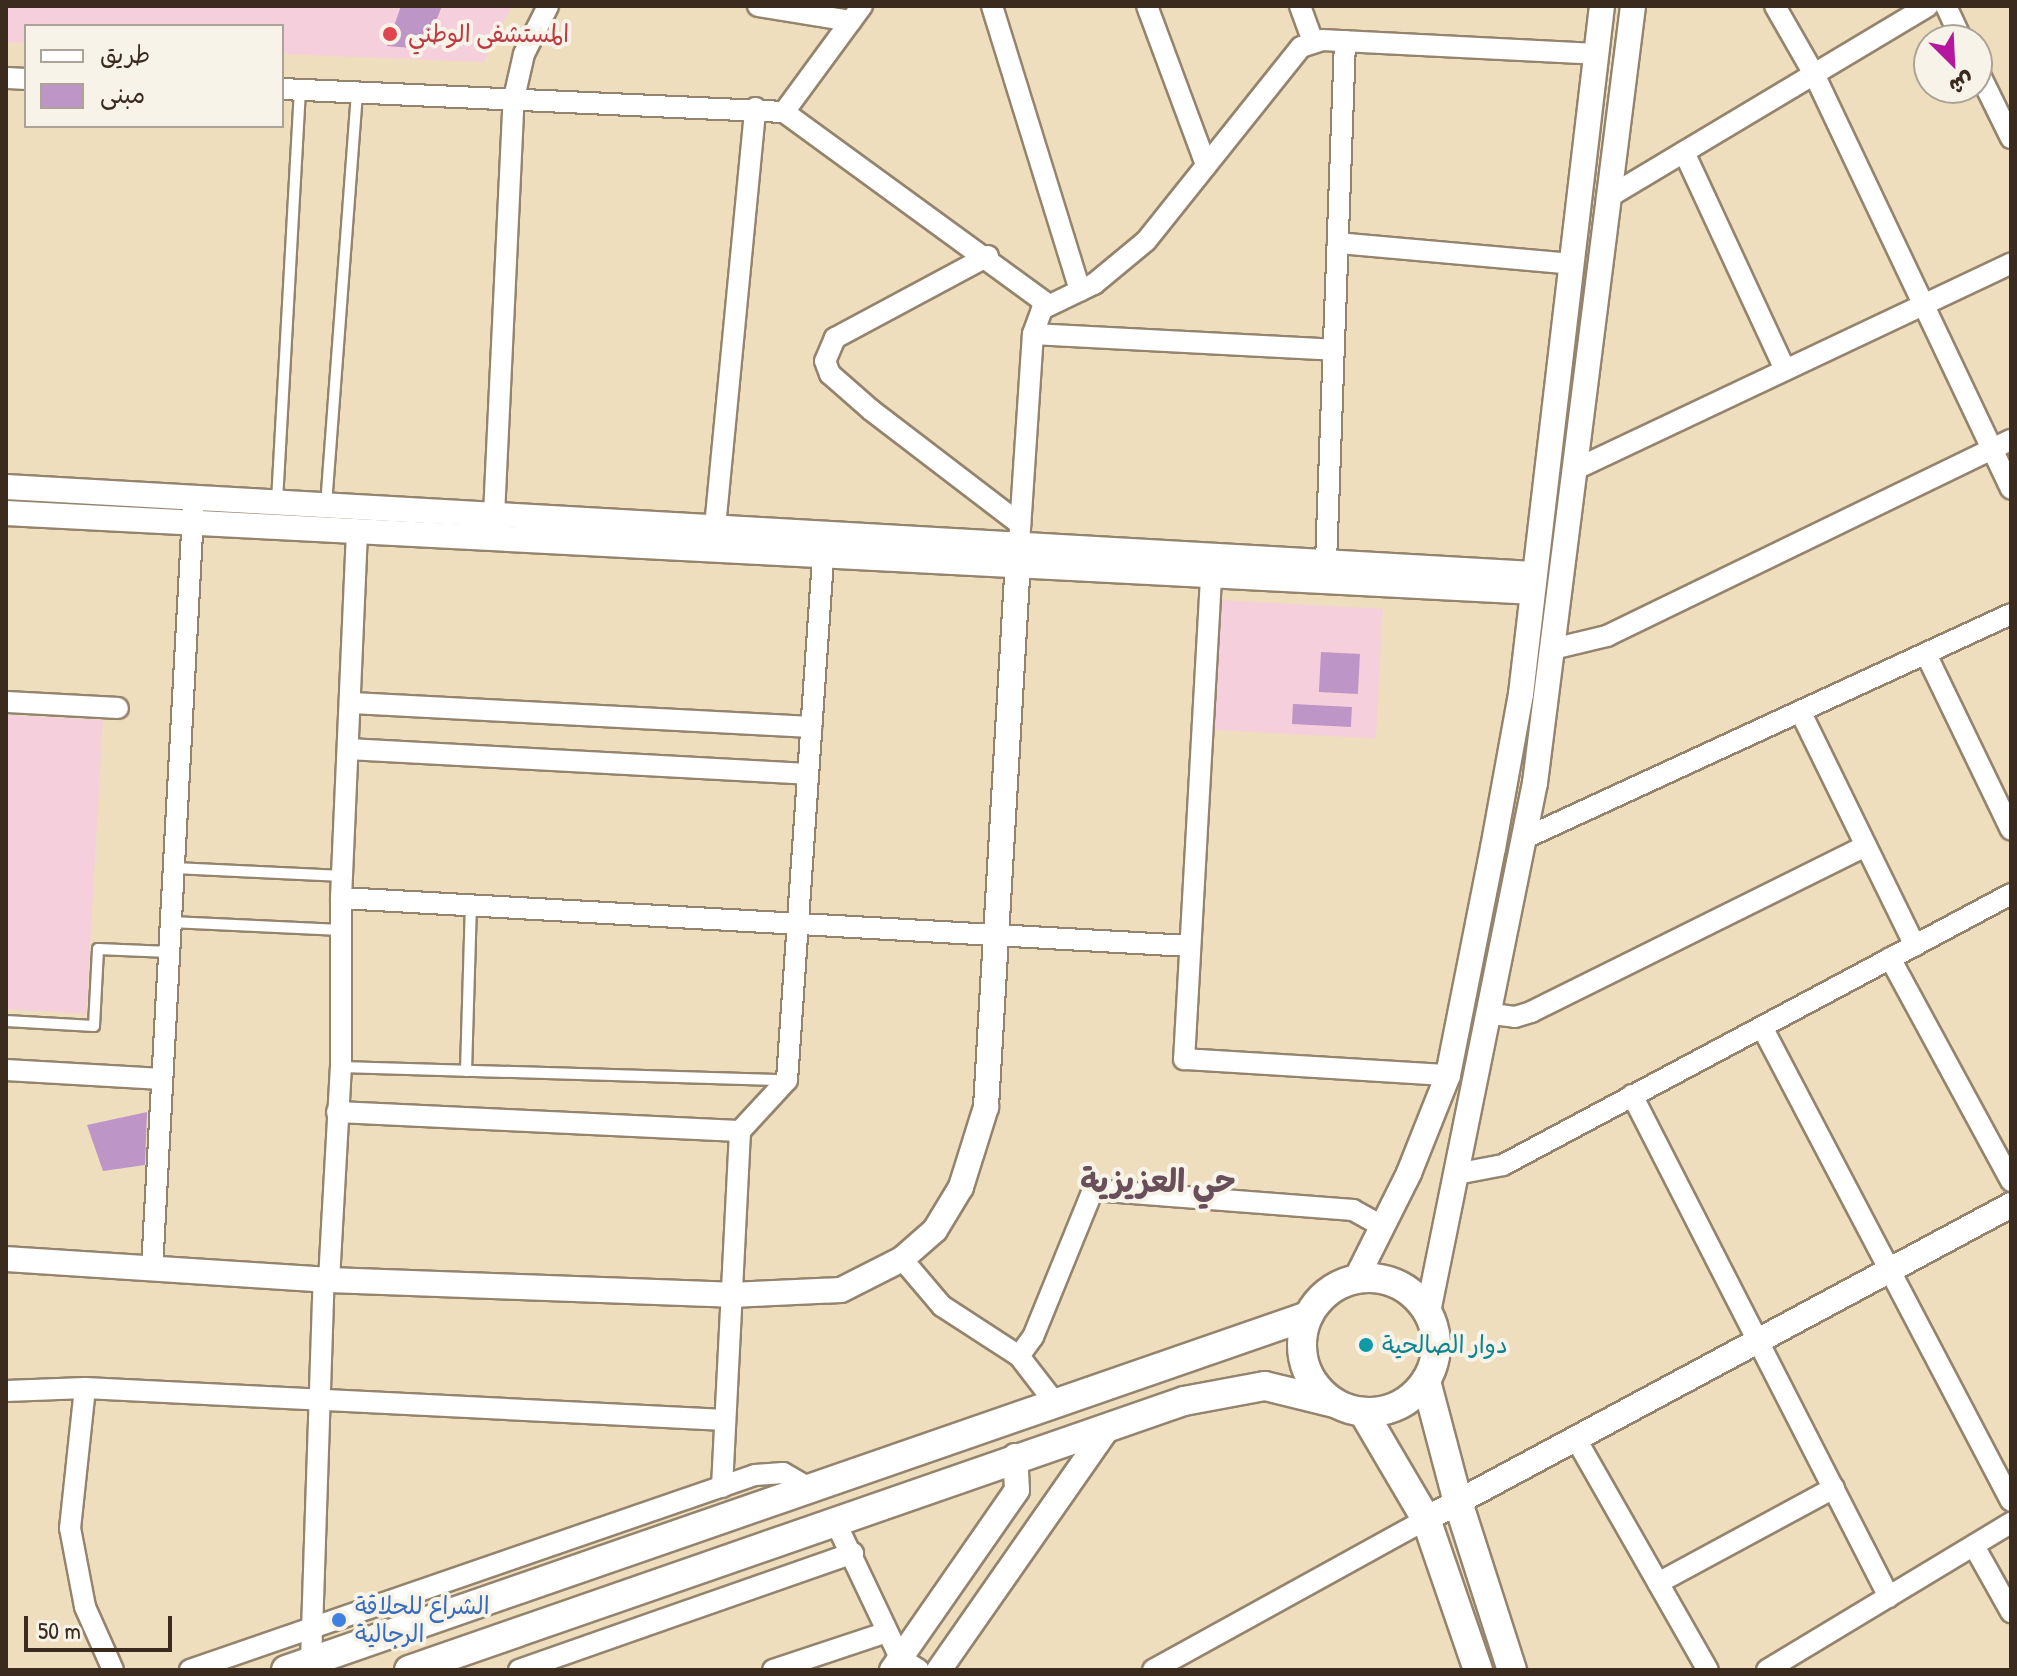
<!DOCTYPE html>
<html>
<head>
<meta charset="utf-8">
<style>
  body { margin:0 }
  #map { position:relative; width:2017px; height:1676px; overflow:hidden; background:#eedebd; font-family:"Patrick Hand","Playpen Sans Arabic",sans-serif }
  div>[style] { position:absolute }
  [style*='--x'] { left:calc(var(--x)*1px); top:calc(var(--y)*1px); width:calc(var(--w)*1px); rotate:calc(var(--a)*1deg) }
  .built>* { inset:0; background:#f5cfdb; transform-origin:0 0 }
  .building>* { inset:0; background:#bd95c6; transform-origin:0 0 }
  .roads { filter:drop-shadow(2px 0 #94846e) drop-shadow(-2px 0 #94846e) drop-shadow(0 2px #94846e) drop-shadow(0 -2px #94846e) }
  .service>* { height:10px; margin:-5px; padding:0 5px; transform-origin:5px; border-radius:5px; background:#fff }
  .minor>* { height:20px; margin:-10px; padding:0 10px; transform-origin:10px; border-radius:10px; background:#fff }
  .tertiary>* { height:24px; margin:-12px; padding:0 12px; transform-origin:12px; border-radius:12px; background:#fff }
  .secondary>* { height:28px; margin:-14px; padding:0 14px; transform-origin:14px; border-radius:14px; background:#fff }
  .secondary>.ring { margin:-14px; padding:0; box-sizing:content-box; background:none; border:28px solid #fff; border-radius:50% }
  .dots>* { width:22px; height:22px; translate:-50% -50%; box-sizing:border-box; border:4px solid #f7f3e8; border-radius:50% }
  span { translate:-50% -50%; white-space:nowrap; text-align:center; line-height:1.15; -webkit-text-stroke:8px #f7f3e8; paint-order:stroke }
  .health-label { font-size:24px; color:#be3a42 }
  .left { translate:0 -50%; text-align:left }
  .culture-label { font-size:24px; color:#0d838f }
  .shop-label { font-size:24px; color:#366cbe }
  .district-label { font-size:32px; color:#684f59; font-weight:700 }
  .frame { position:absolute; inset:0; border:8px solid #3b2a1e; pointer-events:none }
  .legend { position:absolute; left:24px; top:24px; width:260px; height:104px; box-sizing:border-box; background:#f7f3e8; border:2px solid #aca397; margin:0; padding:10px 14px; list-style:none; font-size:24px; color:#3b2a1e }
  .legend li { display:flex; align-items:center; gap:16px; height:40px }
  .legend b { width:40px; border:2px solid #aca397 }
  .north { position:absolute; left:1913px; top:24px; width:80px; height:80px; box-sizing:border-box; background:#f7f3e8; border:2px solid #aca397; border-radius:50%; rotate:156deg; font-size:22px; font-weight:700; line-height:32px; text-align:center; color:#3b2a1e }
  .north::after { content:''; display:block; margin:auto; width:28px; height:36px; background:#b5179e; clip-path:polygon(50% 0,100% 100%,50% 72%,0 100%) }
  .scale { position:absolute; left:24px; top:1616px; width:148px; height:36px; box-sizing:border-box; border:4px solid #3b2a1e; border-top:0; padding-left:10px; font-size:24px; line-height:28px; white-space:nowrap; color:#3b2a1e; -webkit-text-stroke:6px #f7f3e8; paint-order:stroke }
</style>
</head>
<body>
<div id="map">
  <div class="built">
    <i style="clip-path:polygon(6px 6px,512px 6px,484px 62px,282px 54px,282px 26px,26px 26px,26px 43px,6px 42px)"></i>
    <i style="left:1216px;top:600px;width:167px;height:130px;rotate:3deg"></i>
    <i style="clip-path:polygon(6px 715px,103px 720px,86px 1014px,6px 1009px)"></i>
  </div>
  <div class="building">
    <i style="clip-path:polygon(401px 6px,442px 6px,425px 49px,387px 46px)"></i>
    <i style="left:1321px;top:652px;width:39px;height:40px;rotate:3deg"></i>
    <i style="left:1293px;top:704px;width:59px;height:20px;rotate:3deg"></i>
    <i style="clip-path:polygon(147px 1112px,145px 1165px,103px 1171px,87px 1125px)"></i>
  </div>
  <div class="roads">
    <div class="service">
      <i style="--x:277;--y:501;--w:412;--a:-86.8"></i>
      <i style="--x:326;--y:505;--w:414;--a:-85.7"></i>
      <i style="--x:174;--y:868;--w:169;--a:2.7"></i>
      <i style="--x:171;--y:922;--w:170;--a:2.7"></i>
      <i style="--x:6;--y:1021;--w:88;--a:3.3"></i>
      <i style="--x:94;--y:1026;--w:77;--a:-87"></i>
      <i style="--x:98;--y:949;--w:71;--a:2.4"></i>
      <i style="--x:341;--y:1067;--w:444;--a:1.7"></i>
      <i style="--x:466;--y:1071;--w:166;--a:-88.3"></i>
    </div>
    <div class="minor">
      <i style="--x:758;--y:6;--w:94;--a:9.2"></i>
      <i style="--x:992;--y:6;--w:298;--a:72.8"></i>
      <i style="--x:1147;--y:6;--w:170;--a:69.6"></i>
      <i style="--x:1300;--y:6;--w:37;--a:70"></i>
      <i style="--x:1775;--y:6;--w:78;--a:60.2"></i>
      <i style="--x:1814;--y:74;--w:459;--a:64.6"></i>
      <i style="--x:1946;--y:6;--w:38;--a:65"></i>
      <i style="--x:1977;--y:69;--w:77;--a:63.8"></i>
      <i style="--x:6;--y:78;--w:20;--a:3"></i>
      <i style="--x:282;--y:89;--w:503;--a:2.62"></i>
      <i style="--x:784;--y:112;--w:324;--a:36.1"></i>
      <i style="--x:784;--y:112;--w:132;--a:-53.7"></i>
      <i style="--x:1684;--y:152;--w:240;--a:65.1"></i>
      <i style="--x:1607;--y:198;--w:374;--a:-30.9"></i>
      <i style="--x:1338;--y:243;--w:236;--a:5.1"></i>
      <i style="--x:988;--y:256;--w:174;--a:151.8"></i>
      <i style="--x:835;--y:338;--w:25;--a:113"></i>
      <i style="--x:825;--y:361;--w:14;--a:69"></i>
      <i style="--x:830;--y:374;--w:55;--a:41.3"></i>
      <i style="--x:871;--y:410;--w:188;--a:37.4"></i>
      <i style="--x:1033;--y:334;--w:301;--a:3"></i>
      <i style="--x:1576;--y:469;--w:481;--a:-25.3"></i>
      <i style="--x:494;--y:515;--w:417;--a:-87.3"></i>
      <i style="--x:514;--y:98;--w:45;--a:-77.2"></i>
      <i style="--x:524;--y:54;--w:54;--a:-63.4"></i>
      <i style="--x:715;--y:527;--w:421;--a:-84.5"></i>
      <i style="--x:1019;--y:544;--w:210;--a:-86.2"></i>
      <i style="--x:1033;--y:334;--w:27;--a:-70"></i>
      <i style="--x:1042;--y:309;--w:58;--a:-25.7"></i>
      <i style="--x:1094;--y:284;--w:67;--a:-39.6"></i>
      <i style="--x:1146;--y:241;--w:248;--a:-51.4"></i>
      <i style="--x:1301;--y:47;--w:22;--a:-18"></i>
      <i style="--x:1322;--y:40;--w:274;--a:2.9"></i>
      <i style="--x:1326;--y:562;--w:521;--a:-87.91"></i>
      <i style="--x:1211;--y:578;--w:482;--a:93.2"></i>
      <i style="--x:1184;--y:1059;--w:264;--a:3.5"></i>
      <i style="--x:1553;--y:649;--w:56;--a:-13.5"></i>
      <i style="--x:1607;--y:636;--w:449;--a:-25.9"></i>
      <i style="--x:1926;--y:654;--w:195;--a:64.2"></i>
      <i style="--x:6;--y:702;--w:112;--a:3.1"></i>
      <i style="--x:352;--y:703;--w:460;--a:3"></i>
      <i style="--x:1801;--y:713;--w:259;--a:63.9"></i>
      <i style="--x:348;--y:749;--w:460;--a:3.1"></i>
      <i style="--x:1523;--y:839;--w:537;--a:-24.75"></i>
      <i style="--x:341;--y:898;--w:850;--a:3.24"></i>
      <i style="--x:1890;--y:958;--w:254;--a:61.5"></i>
      <i style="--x:1492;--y:1014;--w:23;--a:7"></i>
      <i style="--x:1515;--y:1017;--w:17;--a:-17"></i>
      <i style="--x:1531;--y:1012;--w:374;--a:-26.4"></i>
      <i style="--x:1762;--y:1027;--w:535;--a:62.29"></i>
      <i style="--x:6;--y:1070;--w:156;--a:3.3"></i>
      <i style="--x:1632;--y:1095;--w:564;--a:62.89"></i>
      <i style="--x:337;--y:1112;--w:403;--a:2.7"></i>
      <i style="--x:1456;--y:1174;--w:48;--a:-10.8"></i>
      <i style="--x:1503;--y:1165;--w:576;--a:-28.08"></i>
      <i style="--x:902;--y:1259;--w:62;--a:49.6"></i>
      <i style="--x:942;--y:1306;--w:92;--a:33"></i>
      <i style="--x:1019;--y:1356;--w:56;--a:52.3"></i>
      <i style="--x:152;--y:1269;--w:773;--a:-86.89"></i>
      <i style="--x:329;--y:1280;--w:213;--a:-86.8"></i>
      <i style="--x:341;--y:1067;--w:169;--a:-90"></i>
      <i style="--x:341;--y:898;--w:365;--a:-87.5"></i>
      <i style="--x:1019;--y:1356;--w:24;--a:-54"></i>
      <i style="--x:1033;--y:1337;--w:159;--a:-67.8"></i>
      <i style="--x:1093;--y:1190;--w:261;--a:4.4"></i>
      <i style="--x:1353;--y:1210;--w:35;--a:29"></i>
      <i style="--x:85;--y:1388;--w:141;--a:96.1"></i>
      <i style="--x:70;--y:1528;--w:80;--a:79.2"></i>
      <i style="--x:85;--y:1607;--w:69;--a:66"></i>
      <i style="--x:6;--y:1391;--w:79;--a:-2.2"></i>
      <i style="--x:85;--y:1388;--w:641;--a:2.86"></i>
      <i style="--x:1576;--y:1439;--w:266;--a:60.3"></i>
      <i style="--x:722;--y:1487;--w:356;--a:-87.1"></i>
      <i style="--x:740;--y:1131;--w:69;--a:-47.3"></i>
      <i style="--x:787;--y:1080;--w:523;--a:-86.05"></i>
      <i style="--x:835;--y:1521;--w:152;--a:64.6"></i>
      <i style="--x:900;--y:1658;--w:22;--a:32"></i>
      <i style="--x:1974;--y:1546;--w:76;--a:60.7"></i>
      <i style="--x:1658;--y:1583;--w:200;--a:-28.4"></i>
      <i style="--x:311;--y:1661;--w:382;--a:-88.1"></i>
      <i style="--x:190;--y:1670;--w:598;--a:-19.04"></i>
      <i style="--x:755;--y:1475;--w:28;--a:-4"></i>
      <i style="--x:783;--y:1473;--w:28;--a:30"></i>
      <i style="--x:519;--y:1670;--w:354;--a:-19.3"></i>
      <i style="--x:773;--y:1670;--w:120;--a:-18.4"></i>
      <i style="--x:1153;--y:1670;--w:312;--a:-28.9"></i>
      <i style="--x:1767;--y:1670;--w:285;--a:-31.1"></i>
    </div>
    <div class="tertiary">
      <i style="--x:6;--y:487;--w:1531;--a:3.26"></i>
      <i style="--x:6;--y:513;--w:1528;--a:2.96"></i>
      <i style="--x:6;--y:1259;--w:324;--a:3.7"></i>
      <i style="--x:329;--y:1280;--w:402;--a:2.1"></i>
      <i style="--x:731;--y:1295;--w:110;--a:-2.6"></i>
      <i style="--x:841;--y:1290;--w:68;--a:-26.9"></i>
      <i style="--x:902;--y:1259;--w:44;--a:-41.3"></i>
      <i style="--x:935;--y:1230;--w:50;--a:-58.8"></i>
      <i style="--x:961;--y:1187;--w:84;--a:-72.6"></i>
      <i style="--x:986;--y:1107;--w:564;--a:-86.65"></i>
      <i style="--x:1356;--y:1279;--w:119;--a:-63.4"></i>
      <i style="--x:1409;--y:1173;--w:105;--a:-68.3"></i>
      <i style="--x:1448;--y:1075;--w:231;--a:-78.8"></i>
      <i style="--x:1493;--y:848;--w:157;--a:-79.7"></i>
      <i style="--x:1521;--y:694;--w:693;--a:-83.29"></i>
      <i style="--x:1428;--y:1312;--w:540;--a:-78.57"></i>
      <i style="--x:1535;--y:783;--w:783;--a:-82.81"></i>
      <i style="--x:1426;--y:1519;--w:664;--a:-28.22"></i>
      <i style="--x:892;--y:1670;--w:219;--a:-55.2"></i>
      <i style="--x:1017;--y:1490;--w:34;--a:-93"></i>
      <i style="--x:939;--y:1670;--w:297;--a:-55.1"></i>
    </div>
    <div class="secondary">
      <i class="ring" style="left:1302px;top:1278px;width:106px;height:106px"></i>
      <i style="--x:1426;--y:1381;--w:125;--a:75.2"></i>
      <i style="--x:1458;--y:1502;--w:176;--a:72.2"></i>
      <i style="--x:1363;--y:1412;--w:124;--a:59.5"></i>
      <i style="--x:1426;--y:1519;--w:160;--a:71"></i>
      <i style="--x:286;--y:1670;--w:1082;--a:-19.11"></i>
      <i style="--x:409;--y:1670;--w:820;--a:-19.14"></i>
      <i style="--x:1184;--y:1401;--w:82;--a:-10.5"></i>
      <i style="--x:1265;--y:1386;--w:72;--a:13.7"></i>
    </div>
  </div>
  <div class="dots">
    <i style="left:390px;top:34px;background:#e0444e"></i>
    <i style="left:1366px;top:1345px;background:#0f9aa8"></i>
    <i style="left:339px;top:1620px;background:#3f7fe0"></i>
  </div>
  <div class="health-label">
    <span class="left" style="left:408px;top:34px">المستشفى الوطني</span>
  </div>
  <div class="culture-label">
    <span class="left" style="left:1382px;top:1345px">دوار الصالحية</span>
  </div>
  <div class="shop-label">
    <span class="left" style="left:355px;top:1620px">الشراع للحلاقة<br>الرجالية</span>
  </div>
  <div class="district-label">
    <span style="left:1158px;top:1181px">حي العزيزية</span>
  </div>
  <div class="frame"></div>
  <ul class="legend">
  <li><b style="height:10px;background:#fff"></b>طريق</li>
  <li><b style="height:22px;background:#bd95c6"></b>مبنى</li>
  </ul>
  <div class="north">ش</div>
  <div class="scale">50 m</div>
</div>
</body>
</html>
